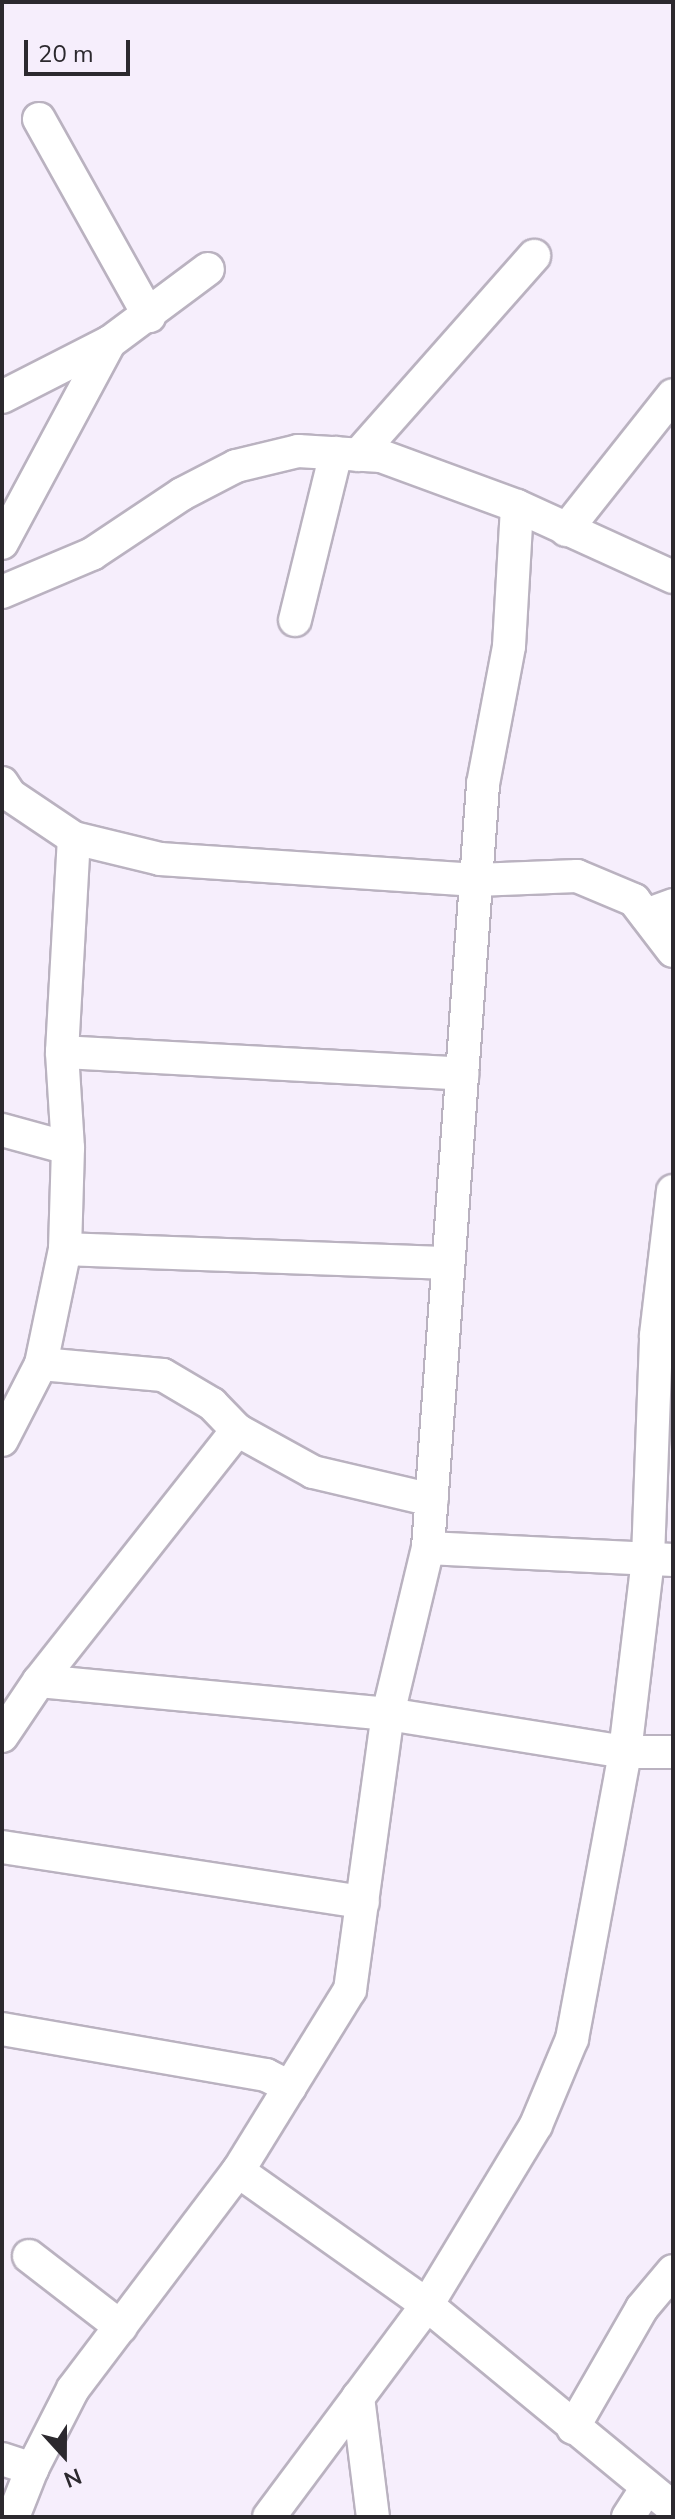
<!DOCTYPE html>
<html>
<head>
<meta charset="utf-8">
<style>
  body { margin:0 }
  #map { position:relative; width:675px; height:2519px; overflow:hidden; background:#f6eefc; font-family:"Nunito Sans",sans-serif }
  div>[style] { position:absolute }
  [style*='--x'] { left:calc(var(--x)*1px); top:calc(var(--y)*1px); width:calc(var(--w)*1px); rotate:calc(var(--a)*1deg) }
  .roads { filter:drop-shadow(2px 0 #bab2c0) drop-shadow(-2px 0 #bab2c0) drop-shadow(0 2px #bab2c0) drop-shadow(0 -2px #bab2c0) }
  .street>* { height:32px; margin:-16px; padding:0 16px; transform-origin:16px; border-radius:16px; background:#fff }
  span { translate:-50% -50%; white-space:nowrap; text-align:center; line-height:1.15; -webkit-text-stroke:6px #f6eefc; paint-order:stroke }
  .frame { position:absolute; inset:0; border:4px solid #2c292e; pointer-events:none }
  .north { position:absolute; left:24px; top:2415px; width:80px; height:80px; -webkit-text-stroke:6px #f6eefc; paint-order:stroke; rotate:159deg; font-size:22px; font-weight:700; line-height:32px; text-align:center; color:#2c292e }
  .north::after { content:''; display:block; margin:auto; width:28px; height:36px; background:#2c292e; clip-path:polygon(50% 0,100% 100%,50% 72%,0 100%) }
  .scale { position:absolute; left:24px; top:40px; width:106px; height:36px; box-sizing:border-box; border:4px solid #2c292e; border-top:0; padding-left:10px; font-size:24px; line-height:28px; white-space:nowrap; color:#2c292e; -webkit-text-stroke:6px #f6eefc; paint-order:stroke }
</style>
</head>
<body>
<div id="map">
  <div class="roads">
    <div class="street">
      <i style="--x:39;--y:119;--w:226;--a:60.8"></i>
      <i style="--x:2;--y:397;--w:121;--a:-27"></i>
      <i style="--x:110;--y:342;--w:122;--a:-36.7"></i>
      <i style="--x:358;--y:455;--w:266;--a:-48.5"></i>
      <i style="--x:566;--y:530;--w:172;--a:-51.6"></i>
      <i style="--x:2;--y:543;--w:228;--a:-61.8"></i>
      <i style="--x:2;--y:592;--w:98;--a:-22.9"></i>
      <i style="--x:92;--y:554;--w:108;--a:-33.7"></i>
      <i style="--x:182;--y:494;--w:61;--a:-27.4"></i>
      <i style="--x:236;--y:466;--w:64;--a:-13.6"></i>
      <i style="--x:298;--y:451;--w:83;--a:3.4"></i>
      <i style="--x:381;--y:456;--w:145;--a:20.2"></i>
      <i style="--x:517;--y:506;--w:171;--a:24.5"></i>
      <i style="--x:295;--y:620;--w:172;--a:-76.2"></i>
      <i style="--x:2;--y:783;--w:14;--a:56"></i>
      <i style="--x:10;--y:795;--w:77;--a:33.9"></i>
      <i style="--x:74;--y:838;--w:89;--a:13.7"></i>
      <i style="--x:160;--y:859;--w:317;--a:3.8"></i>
      <i style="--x:476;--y:880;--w:101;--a:-2.3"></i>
      <i style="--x:577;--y:876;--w:62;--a:22.8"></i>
      <i style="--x:634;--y:900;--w:64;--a:52.6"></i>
      <i style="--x:646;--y:915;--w:29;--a:-20"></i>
      <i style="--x:62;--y:1052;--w:401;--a:3.1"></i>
      <i style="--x:2;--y:1130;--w:68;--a:15.3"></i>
      <i style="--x:65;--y:1249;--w:383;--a:2.1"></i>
      <i style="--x:41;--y:1364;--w:122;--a:5.2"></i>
      <i style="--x:163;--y:1375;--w:57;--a:30.6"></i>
      <i style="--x:212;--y:1404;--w:36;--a:46"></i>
      <i style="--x:237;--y:1430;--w:87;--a:28.9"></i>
      <i style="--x:313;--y:1472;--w:122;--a:13.2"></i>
      <i style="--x:2;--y:1440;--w:85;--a:-62.8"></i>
      <i style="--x:41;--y:1364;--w:117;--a:-78.2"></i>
      <i style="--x:65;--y:1249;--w:101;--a:-88.3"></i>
      <i style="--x:68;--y:1148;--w:96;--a:-93.6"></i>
      <i style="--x:62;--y:1052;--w:214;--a:-86.8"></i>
      <i style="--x:428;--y:1548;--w:245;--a:2.8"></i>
      <i style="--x:39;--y:1681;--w:351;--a:5.4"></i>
      <i style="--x:388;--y:1714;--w:240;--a:9.1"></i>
      <i style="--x:625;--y:1752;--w:48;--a:0"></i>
      <i style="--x:2;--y:1736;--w:66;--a:-56.1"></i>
      <i style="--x:39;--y:1681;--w:320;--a:-51.7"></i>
      <i style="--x:2;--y:1847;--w:365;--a:8.7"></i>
      <i style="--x:2;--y:2029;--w:268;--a:9.9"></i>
      <i style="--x:266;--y:2075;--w:27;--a:27"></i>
      <i style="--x:238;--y:2171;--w:232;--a:35.3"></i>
      <i style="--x:427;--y:2305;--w:319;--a:39.5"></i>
      <i style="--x:29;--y:2256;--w:116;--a:37.7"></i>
      <i style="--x:358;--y:2397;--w:121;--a:82.9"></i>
      <i style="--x:573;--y:2428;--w:138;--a:-60.1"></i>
      <i style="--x:642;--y:2308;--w:48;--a:-50"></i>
      <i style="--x:2;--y:2459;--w:32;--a:18"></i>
      <i style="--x:13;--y:2517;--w:52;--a:-68.4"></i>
      <i style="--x:32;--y:2469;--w:90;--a:-62.9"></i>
      <i style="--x:73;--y:2389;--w:273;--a:-52.9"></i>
      <i style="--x:238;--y:2171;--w:213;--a:-58.3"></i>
      <i style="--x:350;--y:1990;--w:279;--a:-82.2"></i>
      <i style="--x:388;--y:1714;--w:171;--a:-76.5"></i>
      <i style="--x:428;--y:1548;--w:766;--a:-85.88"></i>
      <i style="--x:483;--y:784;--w:140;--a:-79.3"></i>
      <i style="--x:509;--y:646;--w:140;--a:-86.7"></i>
      <i style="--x:269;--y:2517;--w:264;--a:-53.3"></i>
      <i style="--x:427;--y:2305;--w:210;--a:-58.8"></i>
      <i style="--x:536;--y:2125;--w:93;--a:-67.3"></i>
      <i style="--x:572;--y:2039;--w:292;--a:-79.5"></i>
      <i style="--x:625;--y:1752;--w:195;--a:-83.2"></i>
      <i style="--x:648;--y:1558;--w:223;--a:-87.9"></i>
      <i style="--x:656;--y:1335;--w:145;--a:-83.3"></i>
      <i style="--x:628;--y:2517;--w:33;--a:-57"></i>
    </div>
  </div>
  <div class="frame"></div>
  <div class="north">N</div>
  <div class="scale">20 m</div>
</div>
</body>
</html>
